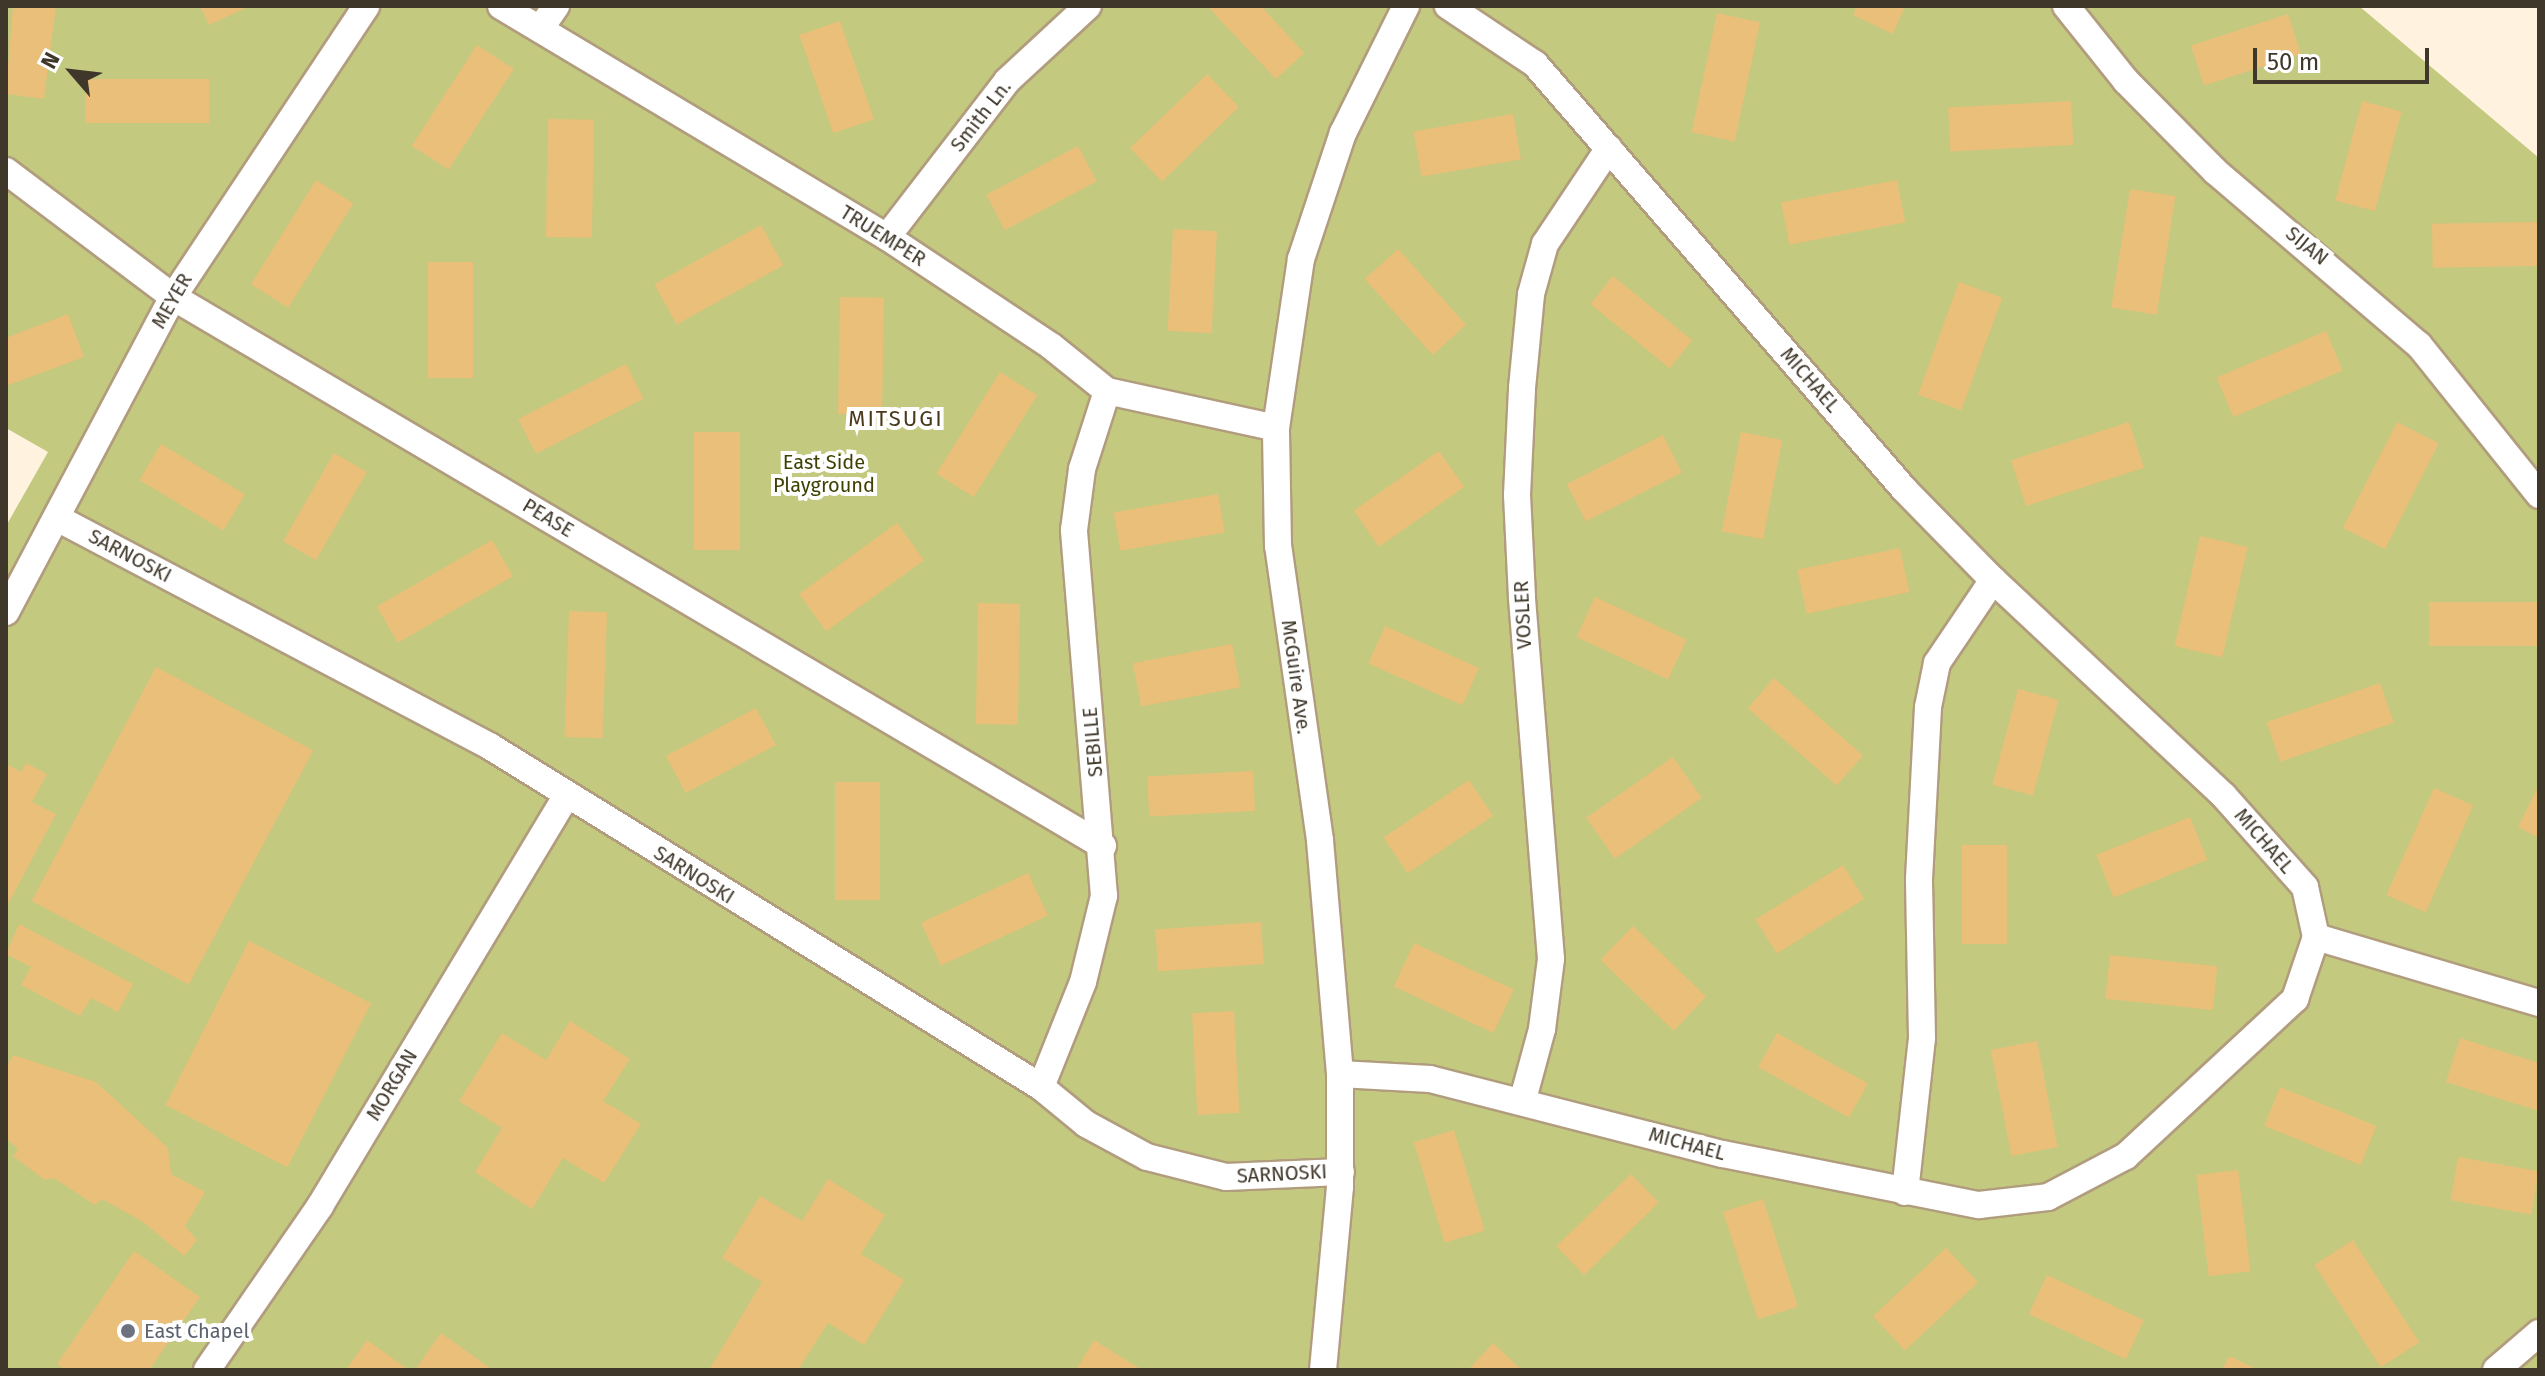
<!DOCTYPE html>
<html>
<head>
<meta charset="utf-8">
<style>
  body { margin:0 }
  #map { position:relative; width:2545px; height:1376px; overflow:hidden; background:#fff2de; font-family:"Fira Sans",sans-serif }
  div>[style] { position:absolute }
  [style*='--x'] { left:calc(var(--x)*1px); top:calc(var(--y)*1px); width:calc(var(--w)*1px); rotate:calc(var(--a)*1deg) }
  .green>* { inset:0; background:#c3c97e }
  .building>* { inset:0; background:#eabf7a; transform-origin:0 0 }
  .roads { filter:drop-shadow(2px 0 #b19d7e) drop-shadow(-2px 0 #b19d7e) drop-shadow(0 2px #b19d7e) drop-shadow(0 -2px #b19d7e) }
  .minor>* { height:26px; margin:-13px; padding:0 13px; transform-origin:13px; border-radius:13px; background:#fff }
  .dots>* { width:22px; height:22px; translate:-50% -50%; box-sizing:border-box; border:4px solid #fff; border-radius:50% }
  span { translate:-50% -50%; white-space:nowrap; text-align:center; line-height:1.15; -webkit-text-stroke:8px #fff; paint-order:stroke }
  .street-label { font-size:20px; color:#3f372a }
  .park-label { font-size:20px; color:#3e4102 }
  .worship-label { font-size:20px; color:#5b616d }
  .left { translate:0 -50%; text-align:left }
  .neighbourhood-label { font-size:22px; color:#4a381b; letter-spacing:2px }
  .frame { position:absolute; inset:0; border:8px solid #3f372a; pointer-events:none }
  .north { position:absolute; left:32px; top:32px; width:80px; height:80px; -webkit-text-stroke:6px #fff; paint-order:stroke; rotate:298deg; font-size:22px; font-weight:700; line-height:32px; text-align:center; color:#3f372a }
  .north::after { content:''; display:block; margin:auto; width:28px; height:36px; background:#3f372a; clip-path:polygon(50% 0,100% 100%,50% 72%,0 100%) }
  .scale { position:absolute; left:2253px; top:48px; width:176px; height:36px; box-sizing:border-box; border:4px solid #3f372a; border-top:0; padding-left:10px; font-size:24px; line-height:28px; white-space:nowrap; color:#3f372a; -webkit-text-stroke:6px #fff; paint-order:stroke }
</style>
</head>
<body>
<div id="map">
  <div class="green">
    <i style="clip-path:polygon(6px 6px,2359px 6px,2539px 158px,2539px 1370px,6px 1370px,6px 526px,48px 452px,6px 428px)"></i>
  </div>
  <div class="building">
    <i style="clip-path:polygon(13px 6px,56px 6px,44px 99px,6px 94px)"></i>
    <i style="clip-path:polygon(200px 6px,250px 6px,209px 25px)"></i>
    <i style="clip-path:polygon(1207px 6px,1261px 6px,1304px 53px,1276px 79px)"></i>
    <i style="clip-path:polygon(1857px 6px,1905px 6px,1893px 34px,1853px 15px)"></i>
    <i style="left:1717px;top:13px;width:44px;height:122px;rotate:12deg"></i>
    <i style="left:2288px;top:14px;width:42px;height:102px;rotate:72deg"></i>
    <i style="left:840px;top:21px;width:104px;height:43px;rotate:71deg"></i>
    <i style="left:477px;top:45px;width:44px;height:120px;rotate:33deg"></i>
    <i style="left:1207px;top:74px;width:46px;height:107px;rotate:46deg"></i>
    <i style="left:209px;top:79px;width:44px;height:124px;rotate:90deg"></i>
    <i style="left:2071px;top:101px;width:44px;height:123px;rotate:87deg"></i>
    <i style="left:2362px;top:101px;width:41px;height:103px;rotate:15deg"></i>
    <i style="left:1513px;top:114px;width:46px;height:101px;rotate:80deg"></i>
    <i style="left:548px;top:119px;width:46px;height:118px;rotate:1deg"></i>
    <i style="left:1078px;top:146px;width:40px;height:104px;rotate:62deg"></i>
    <i style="left:316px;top:180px;width:44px;height:123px;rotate:32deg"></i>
    <i style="left:1897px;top:180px;width:43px;height:118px;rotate:79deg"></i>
    <i style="left:2130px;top:189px;width:46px;height:120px;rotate:9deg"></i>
    <i style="left:2538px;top:222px;width:44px;height:106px;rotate:89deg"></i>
    <i style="left:761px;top:225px;width:46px;height:122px;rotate:61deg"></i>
    <i style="left:1173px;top:229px;width:44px;height:102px;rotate:3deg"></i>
    <i style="left:1398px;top:249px;width:102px;height:45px;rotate:48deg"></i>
    <i style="left:428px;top:262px;width:45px;height:116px"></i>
    <i style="left:1613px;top:276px;width:102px;height:36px;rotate:39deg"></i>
    <i style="left:1959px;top:282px;width:46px;height:120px;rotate:20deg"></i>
    <i style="left:840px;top:297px;width:44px;height:117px;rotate:1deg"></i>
    <i style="clip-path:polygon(68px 314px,84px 357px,6px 386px,6px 338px)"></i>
    <i style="left:2326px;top:331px;width:43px;height:119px;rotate:67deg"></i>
    <i style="left:626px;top:364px;width:39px;height:121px;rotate:63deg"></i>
    <i style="left:1000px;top:372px;width:44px;height:120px;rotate:32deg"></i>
    <i style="left:2129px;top:422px;width:48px;height:124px;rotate:72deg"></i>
    <i style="left:2397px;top:422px;width:47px;height:119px;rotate:27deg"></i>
    <i style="left:740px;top:432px;width:118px;height:46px;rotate:90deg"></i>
    <i style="left:1741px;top:432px;width:42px;height:101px;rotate:11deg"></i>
    <i style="left:1663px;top:435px;width:42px;height:108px;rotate:63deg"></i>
    <i style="left:161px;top:444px;width:98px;height:42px;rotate:31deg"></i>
    <i style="left:1439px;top:451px;width:44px;height:104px;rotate:55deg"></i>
    <i style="left:334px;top:453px;width:38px;height:102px;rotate:30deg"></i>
    <i style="left:1218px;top:494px;width:39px;height:106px;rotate:80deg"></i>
    <i style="left:897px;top:523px;width:46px;height:121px;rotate:54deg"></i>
    <i style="left:2200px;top:536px;width:49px;height:113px;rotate:13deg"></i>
    <i style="left:492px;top:540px;width:42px;height:133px;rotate:60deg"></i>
    <i style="left:1900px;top:548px;width:45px;height:105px;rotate:78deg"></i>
    <i style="left:1595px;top:597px;width:101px;height:44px;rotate:25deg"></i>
    <i style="left:2539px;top:602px;width:44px;height:110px;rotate:90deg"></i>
    <i style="left:978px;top:603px;width:42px;height:121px;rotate:1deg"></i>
    <i style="left:569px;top:611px;width:38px;height:126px;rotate:2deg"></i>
    <i style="left:1385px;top:626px;width:103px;height:41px;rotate:24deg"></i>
    <i style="left:1232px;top:644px;width:44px;height:101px;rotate:79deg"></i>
    <i style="left:156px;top:667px;width:178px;height:265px;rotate:28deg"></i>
    <i style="left:1774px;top:678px;width:118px;height:40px;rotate:41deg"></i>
    <i style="left:2380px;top:683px;width:42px;height:120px;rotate:71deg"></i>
    <i style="left:2018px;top:689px;width:42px;height:99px;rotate:15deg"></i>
    <i style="left:756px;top:708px;width:42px;height:102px;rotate:62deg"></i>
    <i style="left:1673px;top:757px;width:50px;height:106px;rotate:55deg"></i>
    <i style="clip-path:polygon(26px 763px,47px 774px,32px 802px,56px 814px,6px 908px,6px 764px,21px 772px)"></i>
    <i style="left:1253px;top:771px;width:40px;height:106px;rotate:87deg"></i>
    <i style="left:1469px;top:780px;width:43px;height:103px;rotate:56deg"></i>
    <i style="left:835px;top:782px;width:45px;height:118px"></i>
    <i style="clip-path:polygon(2539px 785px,2539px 838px,2518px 827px)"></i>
    <i style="left:2434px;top:788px;width:43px;height:117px;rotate:24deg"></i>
    <i style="left:2190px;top:817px;width:46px;height:101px;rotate:68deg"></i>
    <i style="left:1962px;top:845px;width:45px;height:99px"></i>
    <i style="left:1843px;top:865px;width:40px;height:103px;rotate:58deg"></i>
    <i style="left:1028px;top:873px;width:47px;height:118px;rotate:65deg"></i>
    <i style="left:1261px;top:922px;width:42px;height:106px;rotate:86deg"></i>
    <i style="clip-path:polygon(19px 924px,133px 984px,118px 1012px,91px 998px,80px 1016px,21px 985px,31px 967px,6px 954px)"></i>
    <i style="left:1633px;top:926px;width:102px;height:47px;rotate:44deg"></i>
    <i style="left:249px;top:941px;width:137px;height:184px;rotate:27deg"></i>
    <i style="left:1414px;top:943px;width:110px;height:48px;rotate:25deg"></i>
    <i style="left:2110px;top:955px;width:108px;height:44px;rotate:6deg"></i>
    <i style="left:1234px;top:1011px;width:102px;height:42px;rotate:87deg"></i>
    <i style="clip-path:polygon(570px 1021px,630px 1059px,603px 1101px,641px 1124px,604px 1183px,563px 1158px,532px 1209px,475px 1172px,502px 1128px,459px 1101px,502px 1033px,546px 1060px)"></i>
    <i style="left:1777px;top:1033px;width:104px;height:39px;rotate:29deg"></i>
    <i style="clip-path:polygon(2460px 1038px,2539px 1063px,2539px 1111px,2446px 1082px)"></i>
    <i style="left:2037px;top:1041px;width:108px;height:47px;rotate:79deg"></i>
    <i style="clip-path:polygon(13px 1055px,96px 1082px,168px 1148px,171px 1174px,205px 1192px,185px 1226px,197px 1240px,184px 1256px,143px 1222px,102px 1199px,95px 1205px,54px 1178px,45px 1180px,13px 1156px,18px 1149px,6px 1138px,6px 1069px)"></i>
    <i style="left:2280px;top:1087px;width:104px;height:42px;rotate:22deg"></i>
    <i style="left:1454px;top:1130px;width:105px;height:42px;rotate:73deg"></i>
    <i style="left:2458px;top:1157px;width:82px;height:44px;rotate:10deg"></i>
    <i style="left:2238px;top:1170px;width:102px;height:42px;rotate:83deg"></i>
    <i style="left:1631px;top:1174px;width:40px;height:104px;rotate:46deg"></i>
    <i style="clip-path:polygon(828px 1179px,885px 1215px,861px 1254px,904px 1280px,864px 1345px,828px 1323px,798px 1370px,709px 1370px,762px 1282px,722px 1258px,760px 1196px,802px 1221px)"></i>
    <i style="left:1763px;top:1199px;width:113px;height:42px;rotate:72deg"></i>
    <i style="left:2353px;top:1240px;width:122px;height:46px;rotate:57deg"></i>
    <i style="left:1946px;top:1248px;width:47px;height:100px;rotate:47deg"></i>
    <i style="clip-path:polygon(134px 1251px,200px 1297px,149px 1370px,65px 1370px,57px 1364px)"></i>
    <i style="left:2047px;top:1275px;width:107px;height:43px;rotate:25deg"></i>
    <i style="clip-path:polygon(441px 1333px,493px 1370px,415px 1370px)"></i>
    <i style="clip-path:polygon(367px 1340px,409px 1370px,346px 1370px)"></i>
    <i style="clip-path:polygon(1094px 1340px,1142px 1370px,1076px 1370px)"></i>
    <i style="clip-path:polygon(1493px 1343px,1522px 1370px,1468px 1370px)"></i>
    <i style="clip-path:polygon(2229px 1356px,2259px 1370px,2222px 1370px)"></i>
  </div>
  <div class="roads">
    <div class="minor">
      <i style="--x:501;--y:6;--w:450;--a:30.9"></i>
      <i style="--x:887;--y:237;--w:197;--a:33.6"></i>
      <i style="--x:1051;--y:346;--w:72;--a:38.8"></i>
      <i style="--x:1107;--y:391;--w:173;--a:12.3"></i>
      <i style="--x:2066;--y:6;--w:96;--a:51.3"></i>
      <i style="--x:2126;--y:81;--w:127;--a:45.3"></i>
      <i style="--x:2215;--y:171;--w:268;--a:40.5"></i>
      <i style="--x:2419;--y:345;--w:192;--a:51.3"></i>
      <i style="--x:540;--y:29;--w:28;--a:-55"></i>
      <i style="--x:6;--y:171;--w:209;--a:37"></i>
      <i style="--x:173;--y:297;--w:1080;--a:30.55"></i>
      <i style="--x:887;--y:237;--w:197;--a:-52.4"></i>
      <i style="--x:1007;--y:81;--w:110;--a:-42.8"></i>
      <i style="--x:57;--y:518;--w:491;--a:27.8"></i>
      <i style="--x:491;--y:747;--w:647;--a:31.72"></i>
      <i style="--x:1041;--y:1087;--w:58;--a:39.4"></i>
      <i style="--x:1086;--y:1124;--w:69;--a:28.4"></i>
      <i style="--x:1147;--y:1157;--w:81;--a:14.2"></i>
      <i style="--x:1226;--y:1177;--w:115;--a:-2.5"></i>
      <i style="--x:6;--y:612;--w:357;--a:-62.1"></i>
      <i style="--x:173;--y:297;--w:349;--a:-56.4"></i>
      <i style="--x:2316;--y:937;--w:233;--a:16.5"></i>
      <i style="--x:1340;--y:1074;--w:90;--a:3.2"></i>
      <i style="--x:1430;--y:1079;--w:302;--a:14.4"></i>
      <i style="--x:1723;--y:1154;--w:261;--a:11.3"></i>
      <i style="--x:1979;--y:1205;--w:69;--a:-6.6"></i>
      <i style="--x:2048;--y:1197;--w:88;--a:-27.7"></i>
      <i style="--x:2126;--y:1156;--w:231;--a:-42.9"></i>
      <i style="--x:2295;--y:999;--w:65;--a:-71.3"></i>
      <i style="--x:2316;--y:937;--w:51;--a:-102.4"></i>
      <i style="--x:2305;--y:887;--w:123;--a:-131.7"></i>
      <i style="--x:2223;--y:795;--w:315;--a:-136.9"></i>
      <i style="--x:1993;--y:580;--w:127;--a:-134.4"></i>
      <i style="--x:1904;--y:489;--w:563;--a:-130.97"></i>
      <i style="--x:1535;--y:64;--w:105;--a:-146.3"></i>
      <i style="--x:1041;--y:1087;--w:113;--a:-68.2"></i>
      <i style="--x:1083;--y:982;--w:89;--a:-76.3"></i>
      <i style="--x:1104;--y:896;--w:367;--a:-94.7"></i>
      <i style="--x:1074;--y:530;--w:62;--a:-82.5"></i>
      <i style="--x:1082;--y:469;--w:82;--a:-72.2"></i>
      <i style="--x:1523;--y:1099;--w:73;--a:-74.8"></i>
      <i style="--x:1542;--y:1029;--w:71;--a:-82.7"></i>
      <i style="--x:1551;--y:959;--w:363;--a:-94.6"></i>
      <i style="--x:1522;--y:597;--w:102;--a:-92.8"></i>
      <i style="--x:1517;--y:495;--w:107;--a:-87.3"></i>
      <i style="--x:1522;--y:388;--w:94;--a:-84.5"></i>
      <i style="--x:1531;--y:294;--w:52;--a:-74.4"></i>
      <i style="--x:1545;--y:244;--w:115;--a:-56.3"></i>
      <i style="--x:1905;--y:1192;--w:155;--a:-83.7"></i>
      <i style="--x:1922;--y:1038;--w:159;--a:-91.1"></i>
      <i style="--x:1919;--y:879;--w:172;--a:-87"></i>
      <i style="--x:1928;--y:707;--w:45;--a:-78.4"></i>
      <i style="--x:1937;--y:663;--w:100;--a:-56"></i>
      <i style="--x:207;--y:1370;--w:199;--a:-55.4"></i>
      <i style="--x:320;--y:1206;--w:480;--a:-59"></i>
      <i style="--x:1323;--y:1370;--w:184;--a:-84.7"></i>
      <i style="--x:1340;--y:1187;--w:113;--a:-90"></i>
      <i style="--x:1340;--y:1074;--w:235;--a:-94.9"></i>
      <i style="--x:1320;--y:840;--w:297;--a:-98.1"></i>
      <i style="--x:1278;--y:546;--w:118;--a:-91"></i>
      <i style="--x:1276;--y:428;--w:171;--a:-81.6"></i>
      <i style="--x:1301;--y:259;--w:133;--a:-71.6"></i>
      <i style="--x:1343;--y:133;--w:142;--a:-63.6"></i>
      <i style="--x:2496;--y:1370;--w:57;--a:-40.7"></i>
    </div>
  </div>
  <div class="dots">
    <i style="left:128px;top:1331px;background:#6b7280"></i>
  </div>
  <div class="street-label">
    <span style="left:981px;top:116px;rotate:-52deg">Smith Ln.</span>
    <span style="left:883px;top:236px;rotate:32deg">TRUEMPER</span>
    <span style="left:2307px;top:246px;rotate:39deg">SIJAN</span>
    <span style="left:172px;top:301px;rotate:-60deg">MEYER</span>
    <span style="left:1810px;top:380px;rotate:49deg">MICHAEL</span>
    <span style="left:548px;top:518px;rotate:31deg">PEASE</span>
    <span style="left:130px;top:556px;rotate:28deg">SARNOSKI</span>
    <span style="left:1523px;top:615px;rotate:-93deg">VOSLER</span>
    <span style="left:1296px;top:677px;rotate:82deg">McGuire Ave.</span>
    <span style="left:1093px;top:742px;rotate:-95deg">SEBILLE</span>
    <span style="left:2264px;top:841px;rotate:49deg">MICHAEL</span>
    <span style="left:694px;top:875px;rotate:32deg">SARNOSKI</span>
    <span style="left:392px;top:1085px;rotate:-59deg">MORGAN</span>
    <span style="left:1687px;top:1144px;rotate:15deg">MICHAEL</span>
    <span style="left:1282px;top:1174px;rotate:-3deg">SARNOSKI</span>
  </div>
  <div class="park-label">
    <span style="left:824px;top:474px">East Side<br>Playground</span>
  </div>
  <div class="worship-label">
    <span class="left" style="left:144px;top:1331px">East Chapel</span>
  </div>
  <div class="neighbourhood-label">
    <span style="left:896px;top:419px">MITSUGI</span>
  </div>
  <div class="frame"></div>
  <div class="north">N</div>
  <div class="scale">50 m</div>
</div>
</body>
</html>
